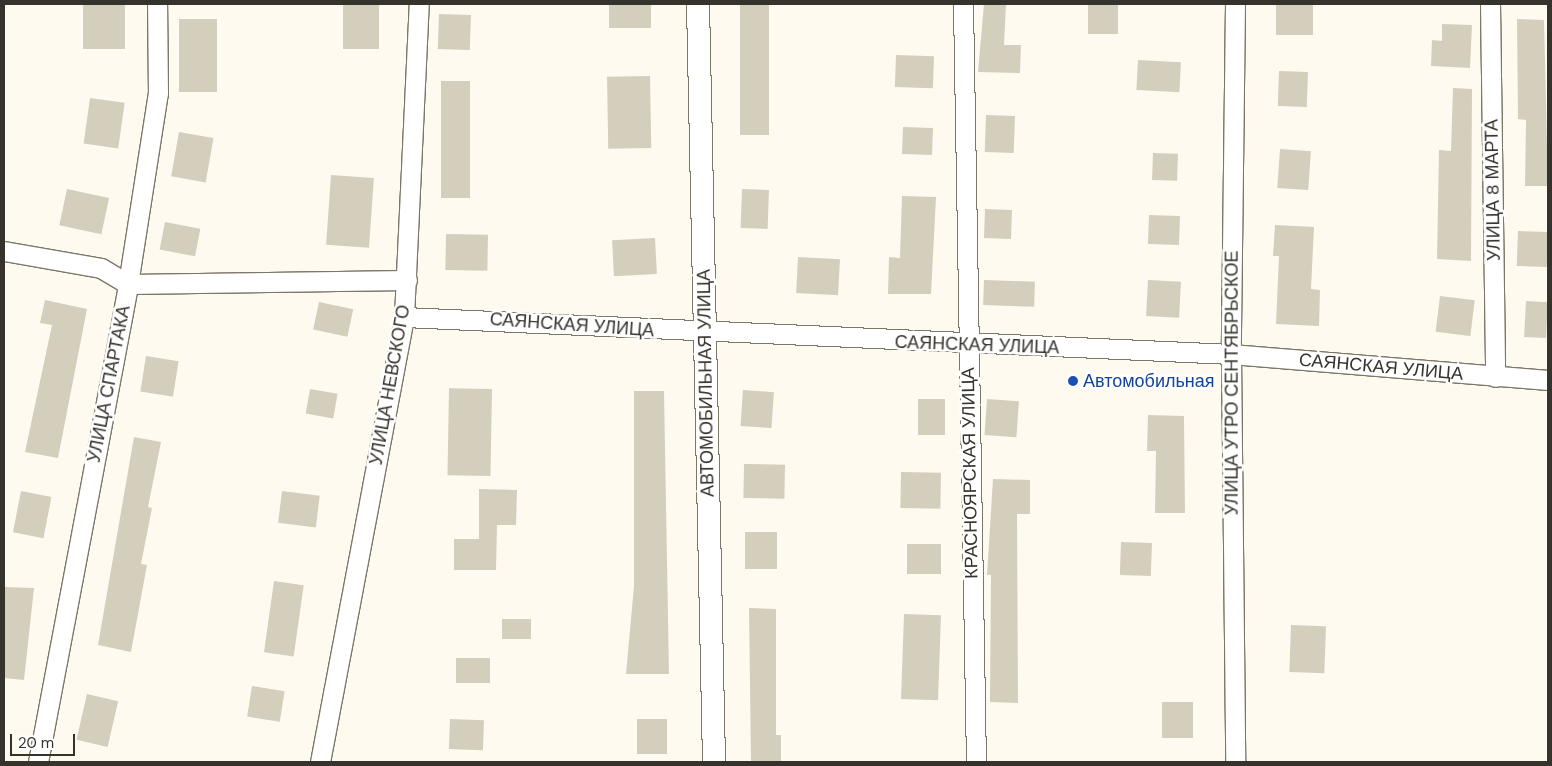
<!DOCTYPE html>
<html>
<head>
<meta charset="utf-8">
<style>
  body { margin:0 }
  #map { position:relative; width:1552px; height:766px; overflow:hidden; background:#fefaf0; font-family:"DM Sans",sans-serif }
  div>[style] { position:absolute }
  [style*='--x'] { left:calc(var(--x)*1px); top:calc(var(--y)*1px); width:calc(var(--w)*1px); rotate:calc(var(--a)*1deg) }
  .building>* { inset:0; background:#d4cebd; transform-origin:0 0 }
  .roads { filter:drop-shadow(1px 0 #7c7767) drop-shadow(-1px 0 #7c7767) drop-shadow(0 1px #7c7767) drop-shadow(0 -1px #7c7767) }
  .minor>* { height:19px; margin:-9.5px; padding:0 9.5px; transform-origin:9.5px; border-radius:9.5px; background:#fff }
  .tertiary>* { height:22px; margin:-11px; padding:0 11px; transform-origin:11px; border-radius:11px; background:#fff }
  .dots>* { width:14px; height:14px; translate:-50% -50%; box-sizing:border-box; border:2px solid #fff; border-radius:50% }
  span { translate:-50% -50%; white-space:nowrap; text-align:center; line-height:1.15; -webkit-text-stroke:5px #fff; paint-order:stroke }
  .street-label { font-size:18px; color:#36332c }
  .transit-label { font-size:18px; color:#164399 }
  .left { translate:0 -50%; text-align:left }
  .frame { position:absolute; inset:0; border:5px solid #36332c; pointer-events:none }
  .scale { position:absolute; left:10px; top:734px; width:65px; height:22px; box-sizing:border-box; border:2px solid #36332c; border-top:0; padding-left:6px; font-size:15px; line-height:18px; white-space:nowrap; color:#36332c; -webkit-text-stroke:4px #fff; paint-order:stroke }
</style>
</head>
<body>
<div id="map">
  <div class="building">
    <i style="left:83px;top:4px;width:42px;height:45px"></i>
    <i style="left:343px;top:4px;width:36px;height:45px"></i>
    <i style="left:609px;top:4px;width:42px;height:24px"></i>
    <i style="left:740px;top:4px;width:29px;height:131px"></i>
    <i style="clip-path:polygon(984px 4px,1006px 4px,1004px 45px,1021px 45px,1020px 73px,978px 72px)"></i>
    <i style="left:1088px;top:4px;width:30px;height:30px"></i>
    <i style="left:1276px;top:4px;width:37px;height:31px"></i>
    <i style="left:439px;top:14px;width:32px;height:35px;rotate:2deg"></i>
    <i style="left:179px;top:19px;width:38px;height:73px"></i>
    <i style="clip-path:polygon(1517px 19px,1544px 20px,1548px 186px,1525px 186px,1526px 120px,1518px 119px)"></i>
    <i style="clip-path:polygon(1442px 24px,1472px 25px,1470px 68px,1431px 66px,1432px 40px,1442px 41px)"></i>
    <i style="left:896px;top:55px;width:38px;height:32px;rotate:2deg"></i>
    <i style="left:1138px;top:60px;width:43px;height:30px;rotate:3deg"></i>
    <i style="left:1279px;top:71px;width:29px;height:35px;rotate:2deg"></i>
    <i style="left:650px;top:76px;width:72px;height:43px;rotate:89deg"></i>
    <i style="left:441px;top:81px;width:29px;height:117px"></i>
    <i style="clip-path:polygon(1453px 88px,1472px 89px,1471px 261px,1437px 259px,1439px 150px,1451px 151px)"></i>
    <i style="left:90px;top:98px;width:35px;height:46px;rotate:8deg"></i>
    <i style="left:986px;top:115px;width:29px;height:37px;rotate:2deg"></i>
    <i style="left:903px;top:127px;width:30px;height:27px;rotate:2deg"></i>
    <i style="left:179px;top:132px;width:35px;height:45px;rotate:10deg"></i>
    <i style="left:1280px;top:149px;width:31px;height:39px;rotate:4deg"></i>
    <i style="left:1153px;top:153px;width:25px;height:27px;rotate:2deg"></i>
    <i style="left:331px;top:175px;width:43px;height:70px;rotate:4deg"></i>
    <i style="left:67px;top:189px;width:43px;height:37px;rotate:12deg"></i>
    <i style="left:742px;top:189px;width:27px;height:39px;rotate:2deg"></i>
    <i style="clip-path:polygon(902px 196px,936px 197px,931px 294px,888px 294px,889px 257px,900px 258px)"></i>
    <i style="left:985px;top:209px;width:27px;height:29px;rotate:2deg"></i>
    <i style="left:1149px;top:215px;width:31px;height:29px;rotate:2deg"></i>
    <i style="left:165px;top:222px;width:36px;height:28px;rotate:11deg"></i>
    <i style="clip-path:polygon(1275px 225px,1314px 227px,1311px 289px,1320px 290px,1319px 326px,1276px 324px,1279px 256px,1273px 256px)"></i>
    <i style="left:1518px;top:231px;width:30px;height:35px;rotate:2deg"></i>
    <i style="left:446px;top:234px;width:42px;height:36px;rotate:1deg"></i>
    <i style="left:655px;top:238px;width:36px;height:43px;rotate:87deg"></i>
    <i style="left:798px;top:257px;width:42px;height:36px;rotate:3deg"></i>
    <i style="left:984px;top:280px;width:51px;height:25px;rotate:2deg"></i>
    <i style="left:1148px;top:280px;width:33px;height:36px;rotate:3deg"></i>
    <i style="left:1440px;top:296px;width:35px;height:36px;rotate:7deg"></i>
    <i style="clip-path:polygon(45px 300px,87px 309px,58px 458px,25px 452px,52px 325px,40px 323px)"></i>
    <i style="left:1526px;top:301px;width:22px;height:36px;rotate:3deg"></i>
    <i style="left:319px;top:302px;width:35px;height:28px;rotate:12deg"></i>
    <i style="left:146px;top:356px;width:33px;height:36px;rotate:9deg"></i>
    <i style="left:310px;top:389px;width:28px;height:25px;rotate:10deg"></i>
    <i style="left:492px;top:389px;width:87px;height:43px;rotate:91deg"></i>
    <i style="left:743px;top:390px;width:31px;height:36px;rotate:4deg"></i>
    <i style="clip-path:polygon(634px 391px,664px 391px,669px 674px,626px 674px,634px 586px)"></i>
    <i style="left:918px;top:399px;width:27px;height:36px"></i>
    <i style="left:987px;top:399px;width:32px;height:36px;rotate:4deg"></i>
    <i style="clip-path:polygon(1148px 415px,1184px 416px,1185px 513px,1155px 513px,1156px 451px,1147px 451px)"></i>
    <i style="clip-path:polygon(134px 437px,161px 442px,148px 507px,152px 508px,141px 564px,147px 565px,131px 652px,98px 645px)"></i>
    <i style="left:744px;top:464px;width:41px;height:34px;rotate:1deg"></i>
    <i style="left:901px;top:472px;width:40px;height:36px;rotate:1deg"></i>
    <i style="clip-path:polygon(993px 479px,1030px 480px,1030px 514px,1017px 514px,1018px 703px,990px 702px,991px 575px,987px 575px)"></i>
    <i style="clip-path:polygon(479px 489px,517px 490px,516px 525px,497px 525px,496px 570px,454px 570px,454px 539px,479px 539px)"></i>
    <i style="left:21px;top:491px;width:31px;height:42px;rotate:11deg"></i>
    <i style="left:282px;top:491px;width:38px;height:32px;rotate:7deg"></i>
    <i style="left:745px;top:532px;width:32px;height:37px"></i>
    <i style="left:1121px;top:542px;width:31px;height:33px;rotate:2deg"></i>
    <i style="left:907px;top:544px;width:34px;height:30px"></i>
    <i style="left:274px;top:581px;width:30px;height:72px;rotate:8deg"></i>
    <i style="clip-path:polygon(4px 587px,34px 588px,24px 680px,4px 678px)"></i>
    <i style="clip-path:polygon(749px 608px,776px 609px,776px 735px,781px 735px,781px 762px,751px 762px)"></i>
    <i style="left:904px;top:614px;width:37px;height:85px;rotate:2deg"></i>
    <i style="left:502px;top:619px;width:29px;height:20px"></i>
    <i style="left:1291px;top:625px;width:35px;height:47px;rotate:2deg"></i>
    <i style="left:456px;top:658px;width:34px;height:25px"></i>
    <i style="left:252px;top:686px;width:33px;height:31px;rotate:9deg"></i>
    <i style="left:87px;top:694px;width:32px;height:47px;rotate:13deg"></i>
    <i style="left:1162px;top:702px;width:31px;height:36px"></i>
    <i style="left:450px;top:719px;width:34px;height:30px;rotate:2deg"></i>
    <i style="left:637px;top:719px;width:30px;height:35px"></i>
  </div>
  <div class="roads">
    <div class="minor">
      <i style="--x:963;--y:4;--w:758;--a:89.02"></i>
      <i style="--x:1235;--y:4;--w:350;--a:90.7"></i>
      <i style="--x:1231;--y:354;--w:408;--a:89.4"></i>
      <i style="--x:1490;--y:4;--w:373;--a:89.2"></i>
      <i style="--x:4;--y:251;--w:98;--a:9.9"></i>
      <i style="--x:101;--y:268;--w:31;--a:31"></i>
      <i style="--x:128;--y:284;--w:279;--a:-0.8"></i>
      <i style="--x:404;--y:317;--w:828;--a:2.56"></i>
      <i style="--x:1231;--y:354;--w:318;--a:4.7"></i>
      <i style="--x:38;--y:762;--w:486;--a:-79.3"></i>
      <i style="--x:128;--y:284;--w:193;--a:-81.1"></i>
      <i style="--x:158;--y:93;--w:89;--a:-90.6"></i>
      <i style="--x:320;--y:762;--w:453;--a:-79.3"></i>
      <i style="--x:404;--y:317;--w:313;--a:-87.3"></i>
    </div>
    <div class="tertiary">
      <i style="--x:698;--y:4;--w:758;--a:88.79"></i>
    </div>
  </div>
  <div class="dots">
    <i style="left:1073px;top:381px;background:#1a4fb4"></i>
  </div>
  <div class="street-label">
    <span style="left:1493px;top:190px;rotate:-91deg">УЛИЦА 8 МАРТА</span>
    <span style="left:572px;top:325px;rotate:4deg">САЯНСКАЯ УЛИЦА</span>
    <span style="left:977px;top:345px;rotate:2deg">САЯНСКАЯ УЛИЦА</span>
    <span style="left:1381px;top:367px;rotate:5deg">САЯНСКАЯ УЛИЦА</span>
    <span style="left:706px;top:383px;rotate:-91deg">АВТОМОБИЛЬНАЯ УЛИЦА</span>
    <span style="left:1232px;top:383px;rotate:-90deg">УЛИЦА УТРО СЕНТЯБРЬСКОЕ</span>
    <span style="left:109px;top:384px;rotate:-79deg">УЛИЦА СПАРТАКА</span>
    <span style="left:390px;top:385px;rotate:-80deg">УЛИЦА НЕВСКОГО</span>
    <span style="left:970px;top:473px;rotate:-91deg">КРАСНОЯРСКАЯ УЛИЦА</span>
  </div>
  <div class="transit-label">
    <span class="left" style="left:1083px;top:381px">Автомобильная</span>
  </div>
  <div class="frame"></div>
  <div class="scale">20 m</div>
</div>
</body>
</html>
